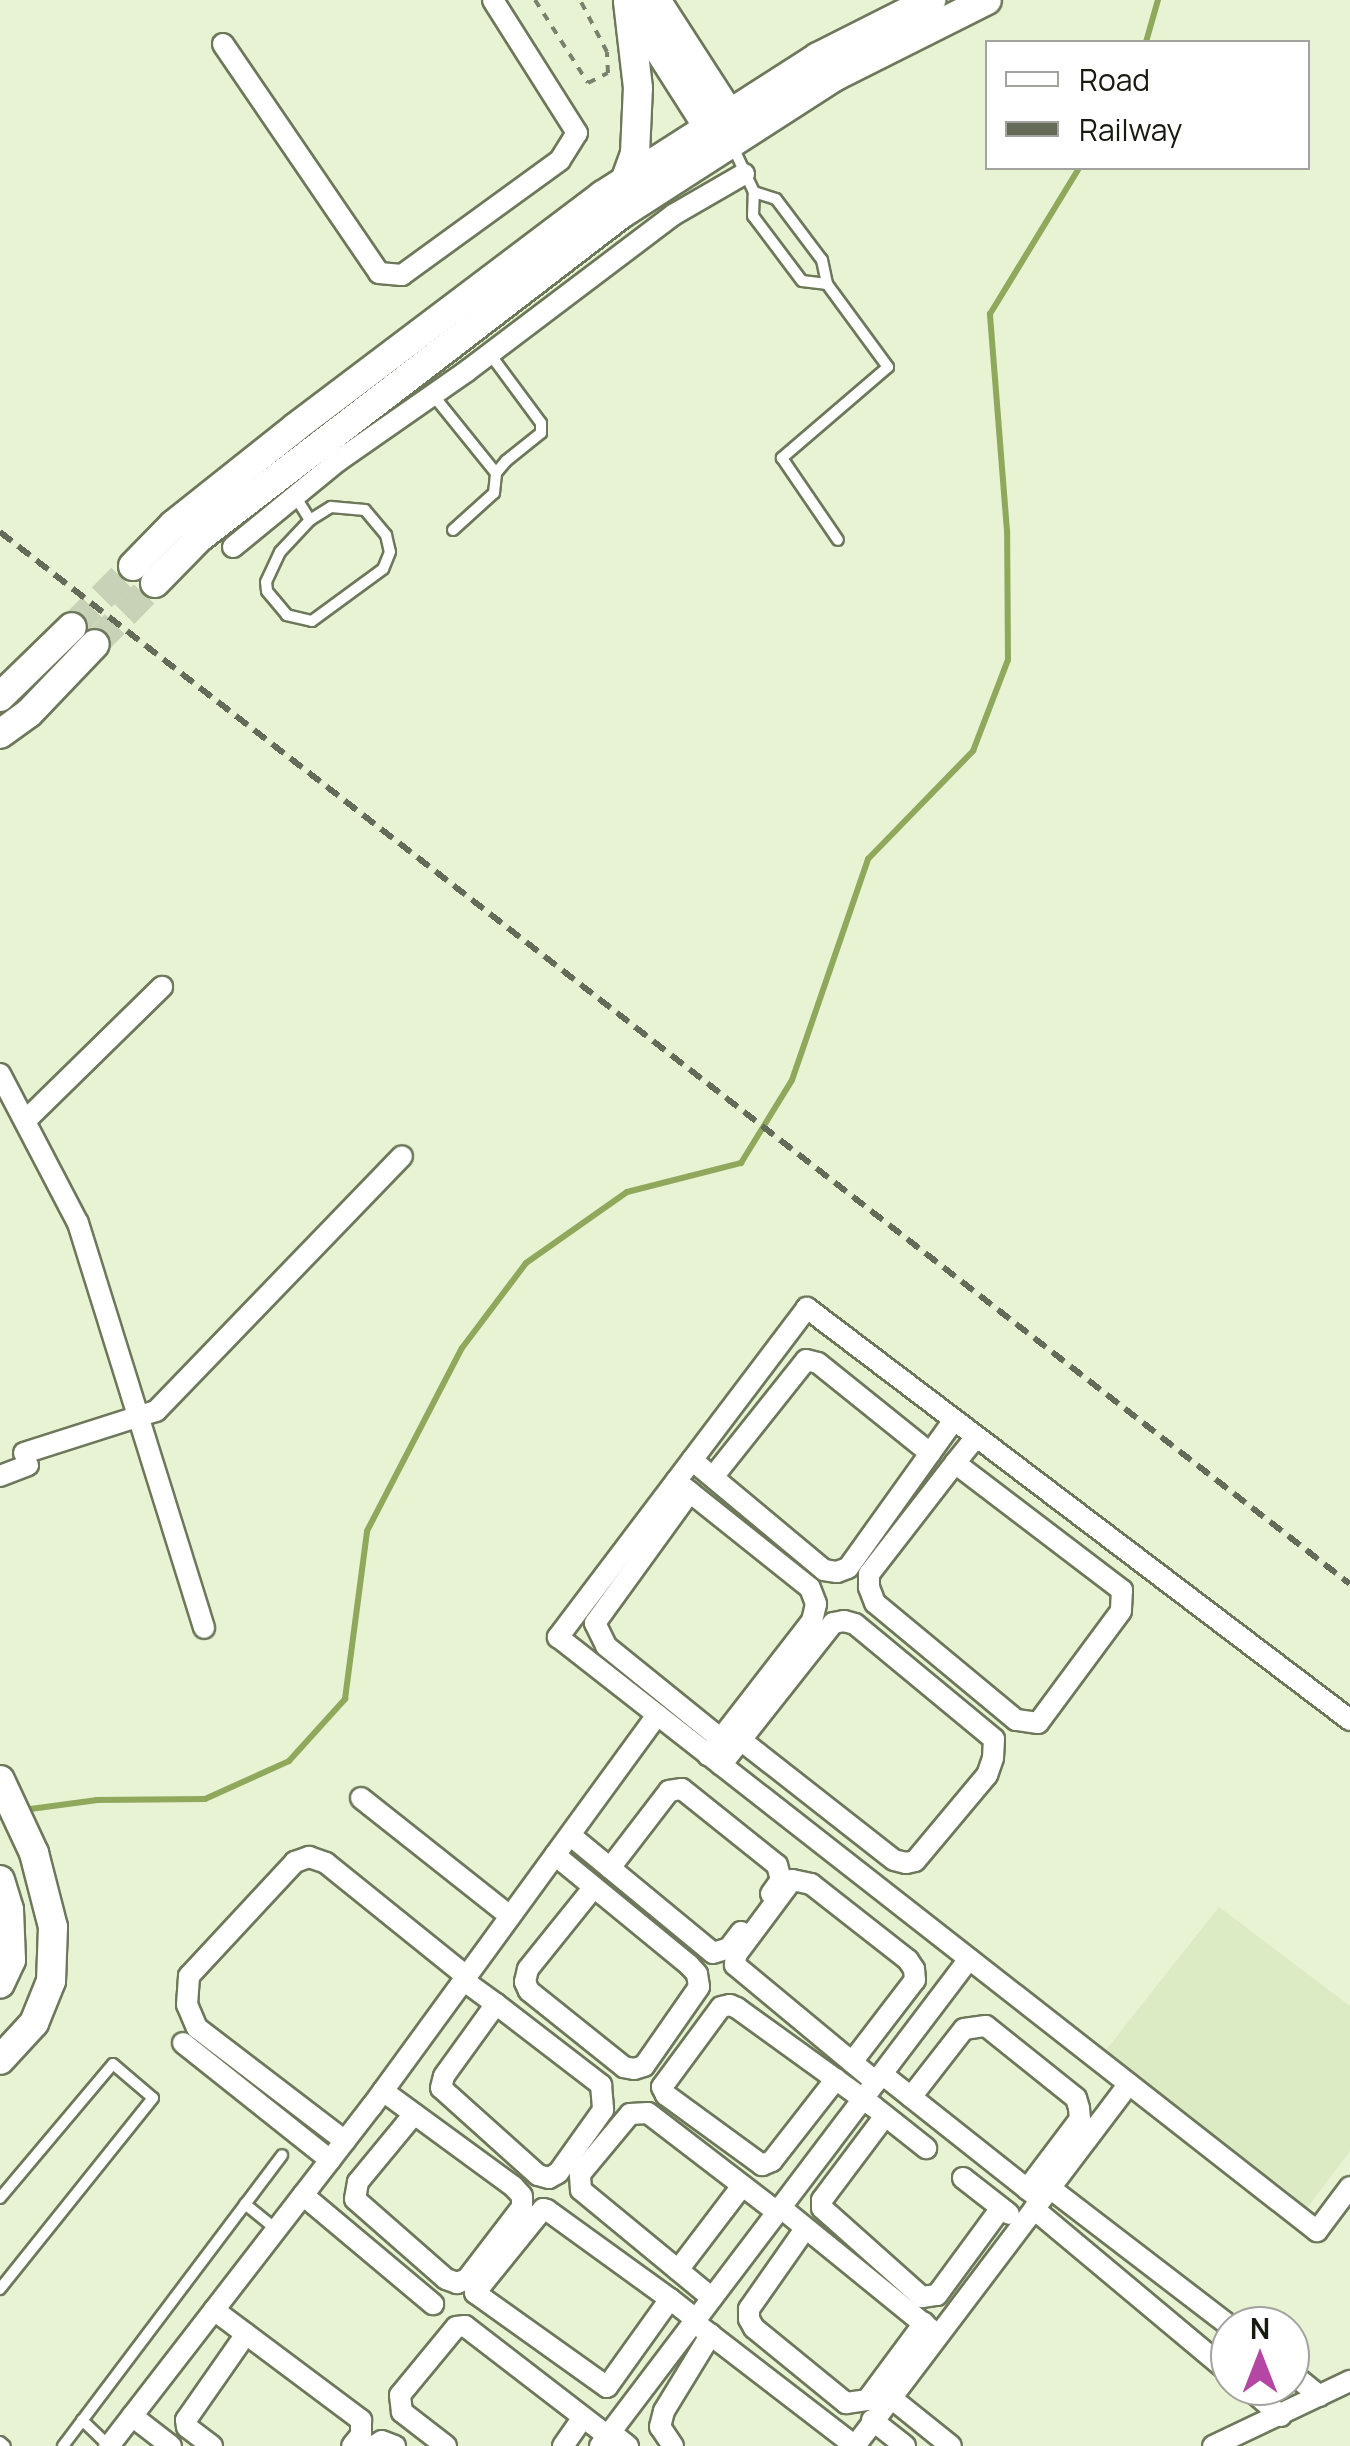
<!DOCTYPE html>
<html>
<head>
<meta charset="utf-8">
<style>
  body { margin:0 }
  #map { position:relative; width:1350px; height:2446px; overflow:hidden; background:#e7f3d3; font-family:Manrope,sans-serif }
  div>[style] { position:absolute }
  [style*='--x'] { left:calc(var(--x)*1px); top:calc(var(--y)*1px); width:calc(var(--w)*1px); rotate:calc(var(--a)*1deg) }
  .built>* { inset:0; background:#dcebc4 }
  .stream>* { height:6px; margin:-3px; padding:0 3px; transform-origin:3px; border-radius:3px; background:#8fa85c }
  .secondary-tunnel>* { height:28px; margin-top:-14px; transform-origin:0; background:repeating-linear-gradient(90deg,#c8d2b6 0 28px,transparent 0 42px) }
  .path>* { height:4px; margin-top:-2px; transform-origin:0; background:repeating-linear-gradient(90deg,#79806c 0 8px,transparent 0 16px) }
  .roads { filter:drop-shadow(2px 0 #6d785b) drop-shadow(-2px 0 #6d785b) drop-shadow(0 2px #6d785b) drop-shadow(0 -2px #6d785b) }
  .lane>* { height:10px; margin:-5px; padding:0 5px; transform-origin:5px; border-radius:5px; background:#fff }
  .street>* { height:20px; margin:-10px; padding:0 10px; transform-origin:10px; border-radius:10px; background:#fff }
  .secondary>* { height:28px; margin:-14px; padding:0 14px; transform-origin:14px; border-radius:14px; background:#fff }
  .rail>* { height:6px; margin-top:-3px; transform-origin:0; background:repeating-linear-gradient(90deg,#646b58 0 15px,transparent 0 23px) }
  span { translate:-50% -50%; white-space:nowrap; text-align:center; line-height:1.15; -webkit-text-stroke:10px #fff; paint-order:stroke }
  .legend { position:absolute; left:985px; top:40px; width:325px; height:130px; box-sizing:border-box; background:#fff; border:2px solid #a2a39f; margin:0; padding:12px 18px; list-style:none; font-size:30px; color:#161a0f }
  .legend li { display:flex; align-items:center; gap:20px; height:50px }
  .legend b { width:50px; border:2px solid #a2a39f }
  .north { position:absolute; left:1210px; top:2306px; width:100px; height:100px; box-sizing:border-box; background:#fff; border:2px solid #a2a39f; border-radius:50%; rotate:0deg; font-size:28px; font-weight:700; line-height:40px; text-align:center; color:#161a0f }
  .north::after { content:''; display:block; margin:auto; width:35px; height:45px; background:#b546a4; clip-path:polygon(50% 0,100% 100%,50% 72%,0 100%) }
</style>
</head>
<body>
<div id="map">
  <div class="built">
    <i style="clip-path:polygon(1219px 1907px,1350px 2006px,1350px 2151px,1307px 2208px,1106px 2050px)"></i>
  </div>
  <div class="stream">
    <i style="--x:1146;--y:42;--w:44;--a:-74.1"></i>
    <i style="--x:23;--y:1810;--w:75;--a:-7.7"></i>
    <i style="--x:97;--y:1800;--w:108;--a:-0.5"></i>
    <i style="--x:205;--y:1799;--w:92;--a:-24.3"></i>
    <i style="--x:289;--y:1761;--w:84;--a:-47.9"></i>
    <i style="--x:345;--y:1699;--w:169;--a:-82.5"></i>
    <i style="--x:367;--y:1531;--w:206;--a:-62.6"></i>
    <i style="--x:462;--y:1348;--w:106;--a:-53"></i>
    <i style="--x:526;--y:1263;--w:123;--a:-35.1"></i>
    <i style="--x:627;--y:1192;--w:118;--a:-14.3"></i>
    <i style="--x:741;--y:1163;--w:97;--a:-58.4"></i>
    <i style="--x:792;--y:1080;--w:234;--a:-71"></i>
    <i style="--x:868;--y:859;--w:151;--a:-45.8"></i>
    <i style="--x:973;--y:751;--w:97;--a:-69"></i>
    <i style="--x:1008;--y:660;--w:129;--a:-90.4"></i>
    <i style="--x:1007;--y:531;--w:218;--a:-94.5"></i>
    <i style="--x:990;--y:314;--w:171;--a:-58.6"></i>
  </div>
  <div class="secondary-tunnel">
    <i style="--x:72;--y:627;--w:86;--a:-45"></i>
    <i style="--x:95;--y:644;--w:86;--a:-45.5"></i>
  </div>
  <div class="path">
    <i style="--x:535;--y:0;--w:98;--a:57.4"></i>
    <i style="--x:588;--y:83;--w:22;--a:-27"></i>
    <i style="--x:608;--y:73;--w:21;--a:-93"></i>
    <i style="--x:607;--y:52;--w:59;--a:-117.4"></i>
  </div>
  <div class="roads">
    <div class="lane">
      <i style="--x:733;--y:147;--w:50;--a:65"></i>
      <i style="--x:754;--y:192;--w:23;--a:18"></i>
      <i style="--x:776;--y:199;--w:76;--a:53"></i>
      <i style="--x:822;--y:260;--w:25;--a:78"></i>
      <i style="--x:827;--y:284;--w:25;--a:-173"></i>
      <i style="--x:802;--y:281;--w:81;--a:-127"></i>
      <i style="--x:753;--y:216;--w:24;--a:-88"></i>
      <i style="--x:827;--y:284;--w:103;--a:53.7"></i>
      <i style="--x:888;--y:367;--w:140;--a:139.4"></i>
      <i style="--x:782;--y:458;--w:99;--a:55.7"></i>
      <i style="--x:433;--y:395;--w:100;--a:51.1"></i>
      <i style="--x:295;--y:496;--w:28;--a:58"></i>
      <i style="--x:310;--y:520;--w:25;--a:-32"></i>
      <i style="--x:331;--y:507;--w:34;--a:5"></i>
      <i style="--x:365;--y:510;--w:33;--a:50"></i>
      <i style="--x:386;--y:535;--w:17;--a:77"></i>
      <i style="--x:390;--y:552;--w:18;--a:112"></i>
      <i style="--x:383;--y:569;--w:88;--a:143.8"></i>
      <i style="--x:312;--y:621;--w:26;--a:-167"></i>
      <i style="--x:287;--y:615;--w:31;--a:-130"></i>
      <i style="--x:267;--y:591;--w:9;--a:-96"></i>
      <i style="--x:266;--y:582;--w:33;--a:-65"></i>
      <i style="--x:280;--y:552;--w:44;--a:-46.8"></i>
      <i style="--x:453;--y:530;--w:55;--a:-42.1"></i>
      <i style="--x:494;--y:493;--w:20;--a:-84"></i>
      <i style="--x:496;--y:473;--w:16;--a:-50"></i>
      <i style="--x:506;--y:461;--w:45;--a:-38.7"></i>
      <i style="--x:541;--y:433;--w:10;--a:-90"></i>
      <i style="--x:541;--y:423;--w:86;--a:-126.5"></i>
      <i style="--x:0;--y:2198;--w:175;--a:-49.9"></i>
      <i style="--x:113;--y:2064;--w:52;--a:40.4"></i>
      <i style="--x:153;--y:2098;--w:245;--a:128.7"></i>
      <i style="--x:245;--y:2204;--w:40;--a:39"></i>
      <i style="--x:82;--y:2420;--w:37;--a:44"></i>
      <i style="--x:0;--y:2442;--w:6;--a:39"></i>
      <i style="--x:63;--y:2446;--w:364;--a:-53"></i>
    </div>
    <div class="street">
      <i style="--x:223;--y:44;--w:277;--a:55.7"></i>
      <i style="--x:379;--y:273;--w:23;--a:5"></i>
      <i style="--x:402;--y:275;--w:195;--a:-36"></i>
      <i style="--x:560;--y:160;--w:32;--a:-58"></i>
      <i style="--x:577;--y:133;--w:157;--a:-122.3"></i>
      <i style="--x:233;--y:547;--w:136;--a:-39.3"></i>
      <i style="--x:338;--y:461;--w:157;--a:-34.9"></i>
      <i style="--x:467;--y:371;--w:258;--a:-37.1"></i>
      <i style="--x:673;--y:215;--w:82;--a:-30"></i>
      <i style="--x:0;--y:1074;--w:168;--a:62.4"></i>
      <i style="--x:78;--y:1223;--w:424;--a:72.7"></i>
      <i style="--x:25;--y:1121;--w:192;--a:-44.4"></i>
      <i style="--x:24;--y:1453;--w:139;--a:-17.7"></i>
      <i style="--x:156;--y:1411;--w:354;--a:-46"></i>
      <i style="--x:692;--y:1460;--w:172;--a:39.8"></i>
      <i style="--x:824;--y:1570;--w:13;--a:9"></i>
      <i style="--x:837;--y:1572;--w:12;--a:-20"></i>
      <i style="--x:848;--y:1568;--w:182;--a:-54.4"></i>
      <i style="--x:955;--y:1463;--w:210;--a:37.3"></i>
      <i style="--x:1122;--y:1590;--w:21;--a:93"></i>
      <i style="--x:1121;--y:1611;--w:139;--a:126.5"></i>
      <i style="--x:1038;--y:1723;--w:22;--a:-172"></i>
      <i style="--x:1016;--y:1720;--w:183;--a:-140.3"></i>
      <i style="--x:875;--y:1603;--w:17;--a:-111"></i>
      <i style="--x:869;--y:1587;--w:13;--a:-90"></i>
      <i style="--x:869;--y:1574;--w:140;--a:-52.2"></i>
      <i style="--x:955;--y:1463;--w:33;--a:-51"></i>
      <i style="--x:0;--y:1476;--w:30;--a:-21"></i>
      <i style="--x:713;--y:1477;--w:149;--a:-51.5"></i>
      <i style="--x:806;--y:1360;--w:12;--a:14"></i>
      <i style="--x:818;--y:1363;--w:144;--a:38.8"></i>
      <i style="--x:676;--y:1481;--w:171;--a:38.6"></i>
      <i style="--x:810;--y:1588;--w:17;--a:69"></i>
      <i style="--x:816;--y:1604;--w:17;--a:103"></i>
      <i style="--x:812;--y:1621;--w:170;--a:127.8"></i>
      <i style="--x:690;--y:1492;--w:162;--a:125.9"></i>
      <i style="--x:595;--y:1623;--w:25;--a:64"></i>
      <i style="--x:606;--y:1646;--w:148;--a:39"></i>
      <i style="--x:1350;--y:1720;--w:682;--a:-142.81"></i>
      <i style="--x:807;--y:1308;--w:413;--a:127.1"></i>
      <i style="--x:558;--y:1637;--w:964;--a:38.05"></i>
      <i style="--x:1317;--y:2231;--w:55;--a:-53.1"></i>
      <i style="--x:721;--y:1765;--w:181;--a:-51.7"></i>
      <i style="--x:833;--y:1623;--w:11;--a:-10"></i>
      <i style="--x:844;--y:1621;--w:11;--a:15"></i>
      <i style="--x:855;--y:1624;--w:180;--a:39.6"></i>
      <i style="--x:994;--y:1739;--w:19;--a:93"></i>
      <i style="--x:993;--y:1758;--w:18;--a:109"></i>
      <i style="--x:987;--y:1775;--w:112;--a:129.9"></i>
      <i style="--x:915;--y:1861;--w:9;--a:167"></i>
      <i style="--x:906;--y:1863;--w:12;--a:-166"></i>
      <i style="--x:894;--y:1860;--w:194;--a:-141.9"></i>
      <i style="--x:361;--y:1798;--w:190;--a:38.4"></i>
      <i style="--x:570;--y:1835;--w:185;--a:39.5"></i>
      <i style="--x:713;--y:1953;--w:17;--a:-17"></i>
      <i style="--x:729;--y:1948;--w:20;--a:-53"></i>
      <i style="--x:555;--y:1855;--w:173;--a:39.4"></i>
      <i style="--x:689;--y:1965;--w:12;--a:48"></i>
      <i style="--x:697;--y:1974;--w:13;--a:81"></i>
      <i style="--x:699;--y:1987;--w:96;--a:124.8"></i>
      <i style="--x:644;--y:2066;--w:10;--a:163"></i>
      <i style="--x:634;--y:2069;--w:10;--a:-169"></i>
      <i style="--x:624;--y:2067;--w:122;--a:-141.3"></i>
      <i style="--x:529;--y:1991;--w:10;--a:-114"></i>
      <i style="--x:525;--y:1982;--w:13;--a:-77"></i>
      <i style="--x:528;--y:1969;--w:105;--a:-51.2"></i>
      <i style="--x:610;--y:1868;--w:97;--a:-52.5"></i>
      <i style="--x:669;--y:1791;--w:13;--a:-9"></i>
      <i style="--x:682;--y:1789;--w:122;--a:38.7"></i>
      <i style="--x:777;--y:1865;--w:16;--a:75"></i>
      <i style="--x:781;--y:1880;--w:17;--a:126"></i>
      <i style="--x:463;--y:1980;--w:41;--a:36"></i>
      <i style="--x:496;--y:2004;--w:133;--a:37.6"></i>
      <i style="--x:601;--y:2085;--w:25;--a:85"></i>
      <i style="--x:603;--y:2110;--w:77;--a:125.5"></i>
      <i style="--x:558;--y:2173;--w:10;--a:151"></i>
      <i style="--x:549;--y:2178;--w:11;--a:-165"></i>
      <i style="--x:538;--y:2175;--w:130;--a:-138.1"></i>
      <i style="--x:441;--y:2088;--w:12;--a:-76"></i>
      <i style="--x:444;--y:2076;--w:89;--a:-54.2"></i>
      <i style="--x:183;--y:2043;--w:188;--a:38.5"></i>
      <i style="--x:852;--y:2062;--w:103;--a:-52.5"></i>
      <i style="--x:915;--y:1980;--w:11;--a:-95"></i>
      <i style="--x:914;--y:1969;--w:11;--a:-124"></i>
      <i style="--x:908;--y:1960;--w:123;--a:-141.9"></i>
      <i style="--x:811;--y:1884;--w:19;--a:-168"></i>
      <i style="--x:792;--y:1880;--w:94;--a:126.7"></i>
      <i style="--x:736;--y:1955;--w:10;--a:96"></i>
      <i style="--x:735;--y:1965;--w:183;--a:39.7"></i>
      <i style="--x:882;--y:2074;--w:198;--a:38.4"></i>
      <i style="--x:836;--y:2079;--w:104;--a:128"></i>
      <i style="--x:772;--y:2161;--w:11;--a:158"></i>
      <i style="--x:762;--y:2165;--w:119;--a:-143.9"></i>
      <i style="--x:666;--y:2095;--w:9;--a:-117"></i>
      <i style="--x:662;--y:2087;--w:99;--a:-53.6"></i>
      <i style="--x:721;--y:2007;--w:9;--a:-13"></i>
      <i style="--x:730;--y:2005;--w:8;--a:23"></i>
      <i style="--x:737;--y:2008;--w:168;--a:35.8"></i>
      <i style="--x:873;--y:2106;--w:68;--a:38.4"></i>
      <i style="--x:383;--y:2091;--w:161;--a:36.2"></i>
      <i style="--x:513;--y:2186;--w:13;--a:48"></i>
      <i style="--x:522;--y:2196;--w:11;--a:90"></i>
      <i style="--x:522;--y:2207;--w:91;--a:127.4"></i>
      <i style="--x:467;--y:2279;--w:11;--a:158"></i>
      <i style="--x:457;--y:2283;--w:12;--a:-160"></i>
      <i style="--x:446;--y:2279;--w:121;--a:-138.7"></i>
      <i style="--x:355;--y:2199;--w:17;--a:-80"></i>
      <i style="--x:358;--y:2182;--w:88;--a:-50.5"></i>
      <i style="--x:911;--y:2097;--w:86;--a:-52.1"></i>
      <i style="--x:964;--y:2029;--w:22;--a:-8"></i>
      <i style="--x:986;--y:2026;--w:115;--a:38.7"></i>
      <i style="--x:1076;--y:2098;--w:10;--a:73"></i>
      <i style="--x:1079;--y:2108;--w:11;--a:85"></i>
      <i style="--x:1080;--y:2119;--w:88;--a:127.1"></i>
      <i style="--x:885;--y:2116;--w:105;--a:126.9"></i>
      <i style="--x:822;--y:2200;--w:8;--a:90"></i>
      <i style="--x:822;--y:2208;--w:134;--a:41.7"></i>
      <i style="--x:922;--y:2297;--w:15;--a:-8"></i>
      <i style="--x:937;--y:2295;--w:108;--a:-53.7"></i>
      <i style="--x:345;--y:2141;--w:186;--a:-142.6"></i>
      <i style="--x:197;--y:2028;--w:25;--a:-113"></i>
      <i style="--x:187;--y:2005;--w:29;--a:-86"></i>
      <i style="--x:189;--y:1976;--w:156;--a:-47.1"></i>
      <i style="--x:295;--y:1862;--w:15;--a:-20"></i>
      <i style="--x:309;--y:1857;--w:18;--a:19"></i>
      <i style="--x:326;--y:1863;--w:180;--a:38.9"></i>
      <i style="--x:963;--y:2178;--w:58;--a:38"></i>
      <i style="--x:1050;--y:2188;--w:227;--a:37.5"></i>
      <i style="--x:303;--y:2195;--w:170;--a:40"></i>
      <i style="--x:780;--y:2207;--w:198;--a:39.1"></i>
      <i style="--x:1034;--y:2209;--w:256;--a:39.9"></i>
      <i style="--x:805;--y:2229;--w:98;--a:125"></i>
      <i style="--x:749;--y:2309;--w:10;--a:90"></i>
      <i style="--x:749;--y:2319;--w:10;--a:61"></i>
      <i style="--x:754;--y:2328;--w:119;--a:39.2"></i>
      <i style="--x:846;--y:2403;--w:21;--a:-8"></i>
      <i style="--x:867;--y:2400;--w:96;--a:-53.5"></i>
      <i style="--x:678;--y:2270;--w:106;--a:-52.7"></i>
      <i style="--x:712;--y:2298;--w:170;--a:-140.5"></i>
      <i style="--x:581;--y:2190;--w:16;--a:-94"></i>
      <i style="--x:580;--y:2174;--w:78;--a:-50.2"></i>
      <i style="--x:630;--y:2114;--w:18;--a:-3"></i>
      <i style="--x:648;--y:2113;--w:163;--a:37.5"></i>
      <i style="--x:670;--y:2299;--w:108;--a:125.6"></i>
      <i style="--x:607;--y:2387;--w:162;--a:-144.5"></i>
      <i style="--x:475;--y:2293;--w:108;--a:-51"></i>
      <i style="--x:543;--y:2209;--w:4;--a:14"></i>
      <i style="--x:547;--y:2210;--w:152;--a:35.9"></i>
      <i style="--x:670;--y:2299;--w:33;--a:38"></i>
      <i style="--x:214;--y:2310;--w:184;--a:36.8"></i>
      <i style="--x:361;--y:2420;--w:15;--a:90"></i>
      <i style="--x:361;--y:2435;--w:14;--a:129"></i>
      <i style="--x:694;--y:2322;--w:203;--a:37.6"></i>
      <i style="--x:1290;--y:2372;--w:38;--a:39"></i>
      <i style="--x:1246;--y:2386;--w:46;--a:40.6"></i>
      <i style="--x:890;--y:2397;--w:78;--a:38.8"></i>
      <i style="--x:132;--y:2416;--w:49;--a:37.6"></i>
      <i style="--x:872;--y:2420;--w:42;--a:38.2"></i>
      <i style="--x:610;--y:2432;--w:23;--a:38"></i>
      <i style="--x:109;--y:2446;--w:430;--a:-52.3"></i>
      <i style="--x:372;--y:2106;--w:484;--a:-53.9"></i>
      <i style="--x:212;--y:2446;--w:31;--a:-143"></i>
      <i style="--x:187;--y:2427;--w:7;--a:-98"></i>
      <i style="--x:186;--y:2420;--w:105;--a:-55.1"></i>
      <i style="--x:374;--y:2446;--w:9;--a:-32"></i>
      <i style="--x:382;--y:2441;--w:14;--a:21"></i>
      <i style="--x:446;--y:2446;--w:56;--a:-142.3"></i>
      <i style="--x:402;--y:2412;--w:17;--a:-97"></i>
      <i style="--x:400;--y:2395;--w:88;--a:-50.5"></i>
      <i style="--x:456;--y:2327;--w:9;--a:-6"></i>
      <i style="--x:465;--y:2326;--w:180;--a:37.6"></i>
      <i style="--x:563;--y:2446;--w:35;--a:-55"></i>
      <i style="--x:600;--y:2446;--w:611;--a:-52.85"></i>
      <i style="--x:673;--y:2446;--w:23;--a:-124"></i>
      <i style="--x:660;--y:2427;--w:16;--a:-76"></i>
      <i style="--x:664;--y:2411;--w:90;--a:-58.6"></i>
      <i style="--x:855;--y:2446;--w:454;--a:-52.9"></i>
      <i style="--x:1213;--y:2446;--w:152;--a:-25.4"></i>
    </div>
    <div class="secondary">
      <i style="--x:656;--y:0;--w:153;--a:57.2"></i>
      <i style="--x:634;--y:11;--w:158;--a:57.4"></i>
      <i style="--x:625;--y:181;--w:30;--a:-70"></i>
      <i style="--x:635;--y:153;--w:65;--a:-87.4"></i>
      <i style="--x:638;--y:88;--w:87;--a:-96.6"></i>
      <i style="--x:133;--y:566;--w:57;--a:-45.7"></i>
      <i style="--x:173;--y:525;--w:157;--a:-38.5"></i>
      <i style="--x:296;--y:427;--w:385;--a:-37.1"></i>
      <i style="--x:603;--y:195;--w:255;--a:-32.7"></i>
      <i style="--x:818;--y:57;--w:127;--a:-26.8"></i>
      <i style="--x:155;--y:583;--w:63;--a:-45.6"></i>
      <i style="--x:199;--y:538;--w:531;--a:-37.5"></i>
      <i style="--x:620;--y:215;--w:255;--a:-32.8"></i>
      <i style="--x:834;--y:77;--w:171;--a:-26.7"></i>
      <i style="--x:0;--y:697;--w:100;--a:-44.2"></i>
      <i style="--x:0;--y:734;--w:36;--a:-36"></i>
      <i style="--x:29;--y:713;--w:95;--a:-46.3"></i>
      <i style="--x:0;--y:1780;--w:81;--a:65"></i>
      <i style="--x:34;--y:1853;--w:76;--a:75.6"></i>
      <i style="--x:53;--y:1927;--w:54;--a:92.1"></i>
      <i style="--x:51;--y:1981;--w:45;--a:112"></i>
      <i style="--x:34;--y:2023;--w:50;--a:132.6"></i>
      <i style="--x:0;--y:1880;--w:31;--a:73"></i>
      <i style="--x:9;--y:1910;--w:50;--a:87.7"></i>
      <i style="--x:11;--y:1960;--w:26;--a:115"></i>
    </div>
  </div>
  <div class="rail">
    <i style="--x:0;--y:532;--w:1711;--a:37.93"></i>
  </div>
  <ul class="legend">
  <li><b style="height:12px;background:#fff"></b>Road</li>
  <li><b style="height:12px;background:#646b58"></b>Railway</li>
  </ul>
  <div class="north">N</div>
</div>
</body>
</html>
